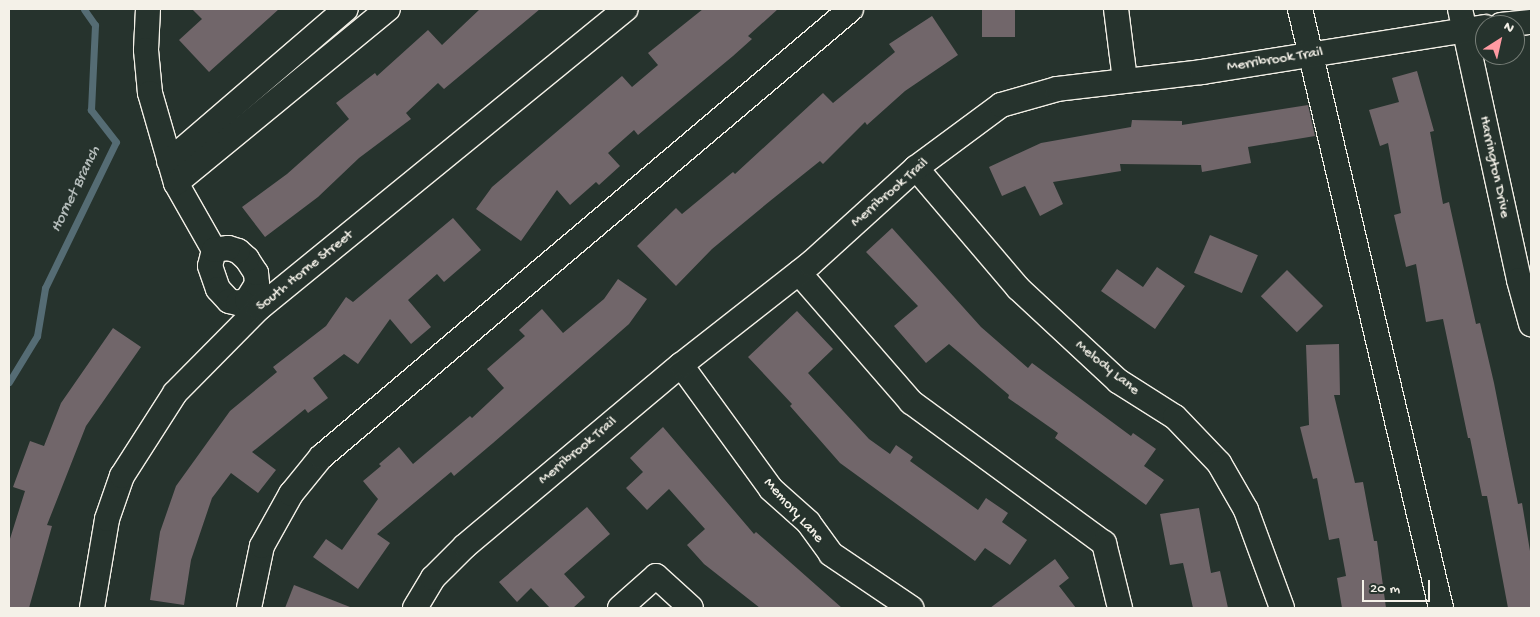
<!DOCTYPE html>
<html>
<head>
<meta charset="utf-8">
<style>
  body { margin:0 }
  #map { position:relative; width:1540px; height:617px; overflow:hidden; background:#26332d; font-family:"Gochi Hand",sans-serif }
  div>[style] { position:absolute }
  [style*='--x'] { left:calc(var(--x)*1px); top:calc(var(--y)*1px); width:calc(var(--w)*1px); rotate:calc(var(--a)*1deg) }
  .stream>* { height:7px; margin:-3.5px; padding:0 3.5px; transform-origin:3.5px; border-radius:3.5px; background:#556c74 }
  .building>* { inset:0; background:#71666a; transform-origin:0 0 }
  .roads { filter:drop-shadow(1px 0 #f4f1e8) drop-shadow(-1px 0 #f4f1e8) drop-shadow(0 1px #f4f1e8) drop-shadow(0 -1px #f4f1e8) }
  .minor>* { height:24px; margin:-12px; padding:0 12px; transform-origin:12px; border-radius:12px; background:#26332d }
  span { translate:-50% -50%; white-space:nowrap; text-align:center; line-height:1.15; -webkit-text-stroke:4px #26332d; paint-order:stroke }
  .street-label { font-size:15px; color:#f4f1e8 }
  .water-label { font-size:16px; color:#b4bcba; font-style:italic }
  .frame { position:absolute; inset:0; border:10px solid #f4f1e8; pointer-events:none }
  .north { position:absolute; left:1475px; top:15px; width:50px; height:50px; box-sizing:border-box; background:#26332d; border:1px solid #787f78; border-radius:50%; rotate:35deg; font-size:14px; font-weight:700; line-height:20px; text-align:center; color:#f4f1e8 }
  .north::after { content:''; display:block; margin:auto; width:18px; height:22px; background:#ff9aa2; clip-path:polygon(50% 0,100% 100%,50% 72%,0 100%) }
  .scale { position:absolute; left:1362px; top:580px; width:68px; height:22px; box-sizing:border-box; border:2px solid #f4f1e8; border-top:0; padding-left:6px; font-size:15px; line-height:18px; white-space:nowrap; color:#f4f1e8; -webkit-text-stroke:4px #26332d; paint-order:stroke }
</style>
</head>
<body>
<div id="map">
  <div class="stream">
    <i style="--x:9;--y:382;--w:54;--a:-58.7"></i>
    <i style="--x:37;--y:336;--w:49;--a:-80.5"></i>
    <i style="--x:45;--y:288;--w:162;--a:-64.1"></i>
    <i style="--x:116;--y:142;--w:41;--a:-128"></i>
    <i style="--x:91;--y:110;--w:85;--a:-87.3"></i>
    <i style="--x:95;--y:25;--w:19;--a:-125"></i>
  </div>
  <div class="building">
    <i style="clip-path:polygon(192px 9px,279px 9px,209px 72px,179px 40px,202px 19px)"></i>
    <i style="clip-path:polygon(480px 9px,540px 9px,444px 89px,438px 83px,406px 113px,411px 119px,359px 158px,318px 197px,265px 237px,242px 207px,287px 174px,349px 119px,336px 103px,375px 73px,377px 76px,428px 30px,442px 45px)"></i>
    <i style="clip-path:polygon(703px 9px,778px 9px,748px 36px,752px 39px,733px 56px,638px 135px,634px 130px,608px 153px,620px 166px,599px 185px,596px 182px,570px 205px,557px 190px,521px 241px,476px 209px,492px 187px,622px 76px,632px 87px,658px 65px,648px 53px)"></i>
    <i style="left:982px;top:9px;width:33px;height:28px"></i>
    <i style="clip-path:polygon(932px 16px,958px 55px,905px 91px,867px 125px,865px 122px,823px 164px,820px 161px,770px 201px,712px 249px,676px 286px,637px 246px,676px 208px,682px 214px,733px 172px,735px 174px,823px 93px,833px 103px,895px 52px,889px 44px)"></i>
    <i style="clip-path:polygon(1417px 71px,1434px 131px,1430px 132px,1443px 204px,1449px 202px,1476px 324px,1480px 323px,1494px 383px,1518px 504px,1522px 503px,1531px 557px,1531px 608px,1508px 608px,1487px 496px,1482px 496px,1470px 438px,1468px 438px,1443px 319px,1426px 322px,1416px 264px,1406px 267px,1394px 215px,1401px 213px,1388px 143px,1380px 146px,1369px 110px,1399px 102px,1392px 78px)"></i>
    <i style="clip-path:polygon(1308px 105px,1315px 136px,1248px 147px,1251px 163px,1202px 172px,1201px 165px,1120px 164px,1121px 171px,1053px 182px,1063px 204px,1040px 216px,1025px 186px,1002px 196px,989px 167px,1041px 143px,1131px 127px,1132px 120px,1182px 121px,1182px 125px)"></i>
    <i style="clip-path:polygon(453px 218px,481px 250px,444px 282px,437px 274px,408px 300px,431px 327px,411px 344px,390px 319px,358px 364px,344px 354px,313px 378px,328px 398px,308px 413px,305px 409px,252px 452px,276px 470px,258px 493px,231px 473px,212px 498px,191px 560px,184px 605px,150px 600px,160px 532px,176px 486px,230px 411px,277px 372px,273px 367px,326px 326px,346px 297px,353px 302px)"></i>
    <i style="clip-path:polygon(892px 228px,981px 327px,1028px 368px,1032px 363px,1131px 436px,1133px 433px,1156px 449px,1144px 466px,1164px 480px,1146px 505px,1055px 438px,1058px 433px,1008px 398px,1009px 395px,949px 344px,926px 363px,894px 326px,918px 306px,866px 252px)"></i>
    <i style="left:1210px;top:235px;width:52px;height:41px;rotate:23deg"></i>
    <i style="clip-path:polygon(1157px 267px,1185px 286px,1155px 329px,1101px 291px,1117px 269px,1143px 287px)"></i>
    <i style="left:1287px;top:270px;width:51px;height:37px;rotate:45deg"></i>
    <i style="clip-path:polygon(618px 279px,647px 299px,629px 324px,493px 443px,454px 476px,451px 472px,377px 534px,390px 543px,358px 589px,313px 557px,326px 539px,342px 550px,378px 499px,363px 481px,381px 466px,379px 464px,399px 447px,413px 464px,470px 416px,472px 418px,504px 388px,487px 369px,525px 336px,519px 330px,542px 309px,563px 333px,604px 299px)"></i>
    <i style="clip-path:polygon(797px 311px,833px 349px,808px 373px,869px 439px,890px 454px,896px 445px,913px 457px,910px 461px,978px 510px,986px 498px,1008px 513px,1002px 522px,1027px 540px,1010px 565px,985px 548px,975px 561px,840px 463px,790px 406px,792px 404px,748px 357px)"></i>
    <i style="clip-path:polygon(113px 328px,141px 347px,86px 426px,47px 525px,52px 526px,29px 608px,9px 608px,9px 542px,25px 491px,13px 487px,30px 441px,44px 446px,61px 403px)"></i>
    <i style="clip-path:polygon(1339px 344px,1340px 395px,1334px 395px,1355px 483px,1363px 482px,1374px 541px,1377px 541px,1386px 608px,1342px 608px,1337px 578px,1346px 576px,1339px 538px,1329px 540px,1317px 478px,1313px 479px,1300px 427px,1309px 425px,1306px 345px)"></i>
    <i style="clip-path:polygon(663px 427px,754px 534px,756px 532px,842px 608px,760px 608px,704px 564px,687px 545px,705px 529px,669px 489px,647px 510px,626px 488px,643px 472px,630px 458px)"></i>
    <i style="clip-path:polygon(587px 507px,610px 534px,564px 574px,585px 597px,573px 608px,550px 608px,531px 588px,517px 602px,499px 582px)"></i>
    <i style="clip-path:polygon(1199px 508px,1211px 573px,1220px 571px,1228px 608px,1193px 608px,1183px 563px,1170px 565px,1160px 514px)"></i>
    <i style="clip-path:polygon(1055px 559px,1069px 578px,1059px 586px,1076px 608px,990px 608px)"></i>
    <i style="clip-path:polygon(294px 585px,350px 607px,350px 608px,285px 608px)"></i>
  </div>
  <div class="roads">
    <div class="minor">
      <i style="--x:148;--y:9;--w:41;--a:92.8"></i>
      <i style="--x:146;--y:50;--w:43;--a:84.7"></i>
      <i style="--x:150;--y:93;--w:94;--a:73.9"></i>
      <i style="--x:176;--y:183;--w:77;--a:60.4"></i>
      <i style="--x:214;--y:250;--w:16;--a:104"></i>
      <i style="--x:210;--y:266;--w:24;--a:71"></i>
      <i style="--x:218;--y:289;--w:16;--a:47"></i>
      <i style="--x:229;--y:301;--w:9;--a:13"></i>
      <i style="--x:238;--y:303;--w:9;--a:-18"></i>
      <i style="--x:247;--y:300;--w:19;--a:-58"></i>
      <i style="--x:257;--y:284;--w:11;--a:-95"></i>
      <i style="--x:256;--y:273;--w:17;--a:-123"></i>
      <i style="--x:247;--y:259;--w:12;--a:-138"></i>
      <i style="--x:238;--y:251;--w:10;--a:-163"></i>
      <i style="--x:228;--y:248;--w:14;--a:172"></i>
      <i style="--x:1116;--y:9;--w:72;--a:82.8"></i>
      <i style="--x:1300;--y:9;--w:615;--a:76.75"></i>
      <i style="--x:1460;--y:9;--w:277;--a:77.7"></i>
      <i style="--x:1519;--y:280;--w:46;--a:74.7"></i>
      <i style="--x:1501;--y:25;--w:30;--a:-6"></i>
      <i style="--x:169;--y:161;--w:233;--a:-40.7"></i>
      <i style="--x:916;--y:168;--w:157;--a:49.6"></i>
      <i style="--x:1018;--y:288;--w:137;--a:42.9"></i>
      <i style="--x:1118;--y:381;--w:67;--a:32.3"></i>
      <i style="--x:1175;--y:417;--w:64;--a:46.3"></i>
      <i style="--x:1219;--y:463;--w:54;--a:60.1"></i>
      <i style="--x:1246;--y:510;--w:104;--a:69.8"></i>
      <i style="--x:176;--y:183;--w:274;--a:-39.4"></i>
      <i style="--x:799;--y:273;--w:171;--a:49"></i>
      <i style="--x:911;--y:402;--w:239;--a:36.2"></i>
      <i style="--x:1104;--y:543;--w:67;--a:76.2"></i>
      <i style="--x:681;--y:365;--w:153;--a:54"></i>
      <i style="--x:771;--y:489;--w:50;--a:41.7"></i>
      <i style="--x:808;--y:522;--w:39;--a:54"></i>
      <i style="--x:831;--y:554;--w:97;--a:34"></i>
      <i style="--x:92;--y:608;--w:90;--a:-80.4"></i>
      <i style="--x:107;--y:519;--w:46;--a:-70.8"></i>
      <i style="--x:122;--y:476;--w:98;--a:-57.4"></i>
      <i style="--x:175;--y:393;--w:120;--a:-45.3"></i>
      <i style="--x:259;--y:308;--w:473;--a:-39.2"></i>
      <i style="--x:249;--y:608;--w:63;--a:-78.2"></i>
      <i style="--x:262;--y:546;--w:60;--a:-60.9"></i>
      <i style="--x:291;--y:494;--w:48;--a:-51"></i>
      <i style="--x:321;--y:457;--w:694;--a:-40.21"></i>
      <i style="--x:415;--y:608;--w:35;--a:-59"></i>
      <i style="--x:433;--y:578;--w:45;--a:-45"></i>
      <i style="--x:465;--y:546;--w:282;--a:-40"></i>
      <i style="--x:681;--y:365;--w:164;--a:-38.1"></i>
      <i style="--x:810;--y:264;--w:143;--a:-42.2"></i>
      <i style="--x:916;--y:168;--w:106;--a:-36.5"></i>
      <i style="--x:1001;--y:105;--w:58;--a:-15.9"></i>
      <i style="--x:1057;--y:89;--w:146;--a:-6.7"></i>
      <i style="--x:1202;--y:72;--w:287;--a:-9"></i>
      <i style="--x:620;--y:608;--w:48;--a:-41.6"></i>
      <i style="--x:656;--y:576;--w:47;--a:42.4"></i>
    </div>
  </div>
  <div class="street-label">
    <span style="left:1275px;top:60px;rotate:-9deg">Merribrook Trail</span>
    <span style="left:1494px;top:167px;rotate:78deg">Harrington Drive</span>
    <span style="left:890px;top:193px;rotate:-41deg">Merribrook Trail</span>
    <span style="left:305px;top:271px;rotate:-39deg">South Horne Street</span>
    <span style="left:1107px;top:368px;rotate:39deg">Melody Lane</span>
    <span style="left:578px;top:451px;rotate:-40deg">Merribrook Trail</span>
    <span style="left:793px;top:511px;rotate:48deg">Memory Lane</span>
  </div>
  <div class="water-label">
    <span style="left:77px;top:190px;rotate:-64deg">Hornet Branch</span>
  </div>
  <div class="frame"></div>
  <div class="north">N</div>
  <div class="scale">20 m</div>
</div>
</body>
</html>
